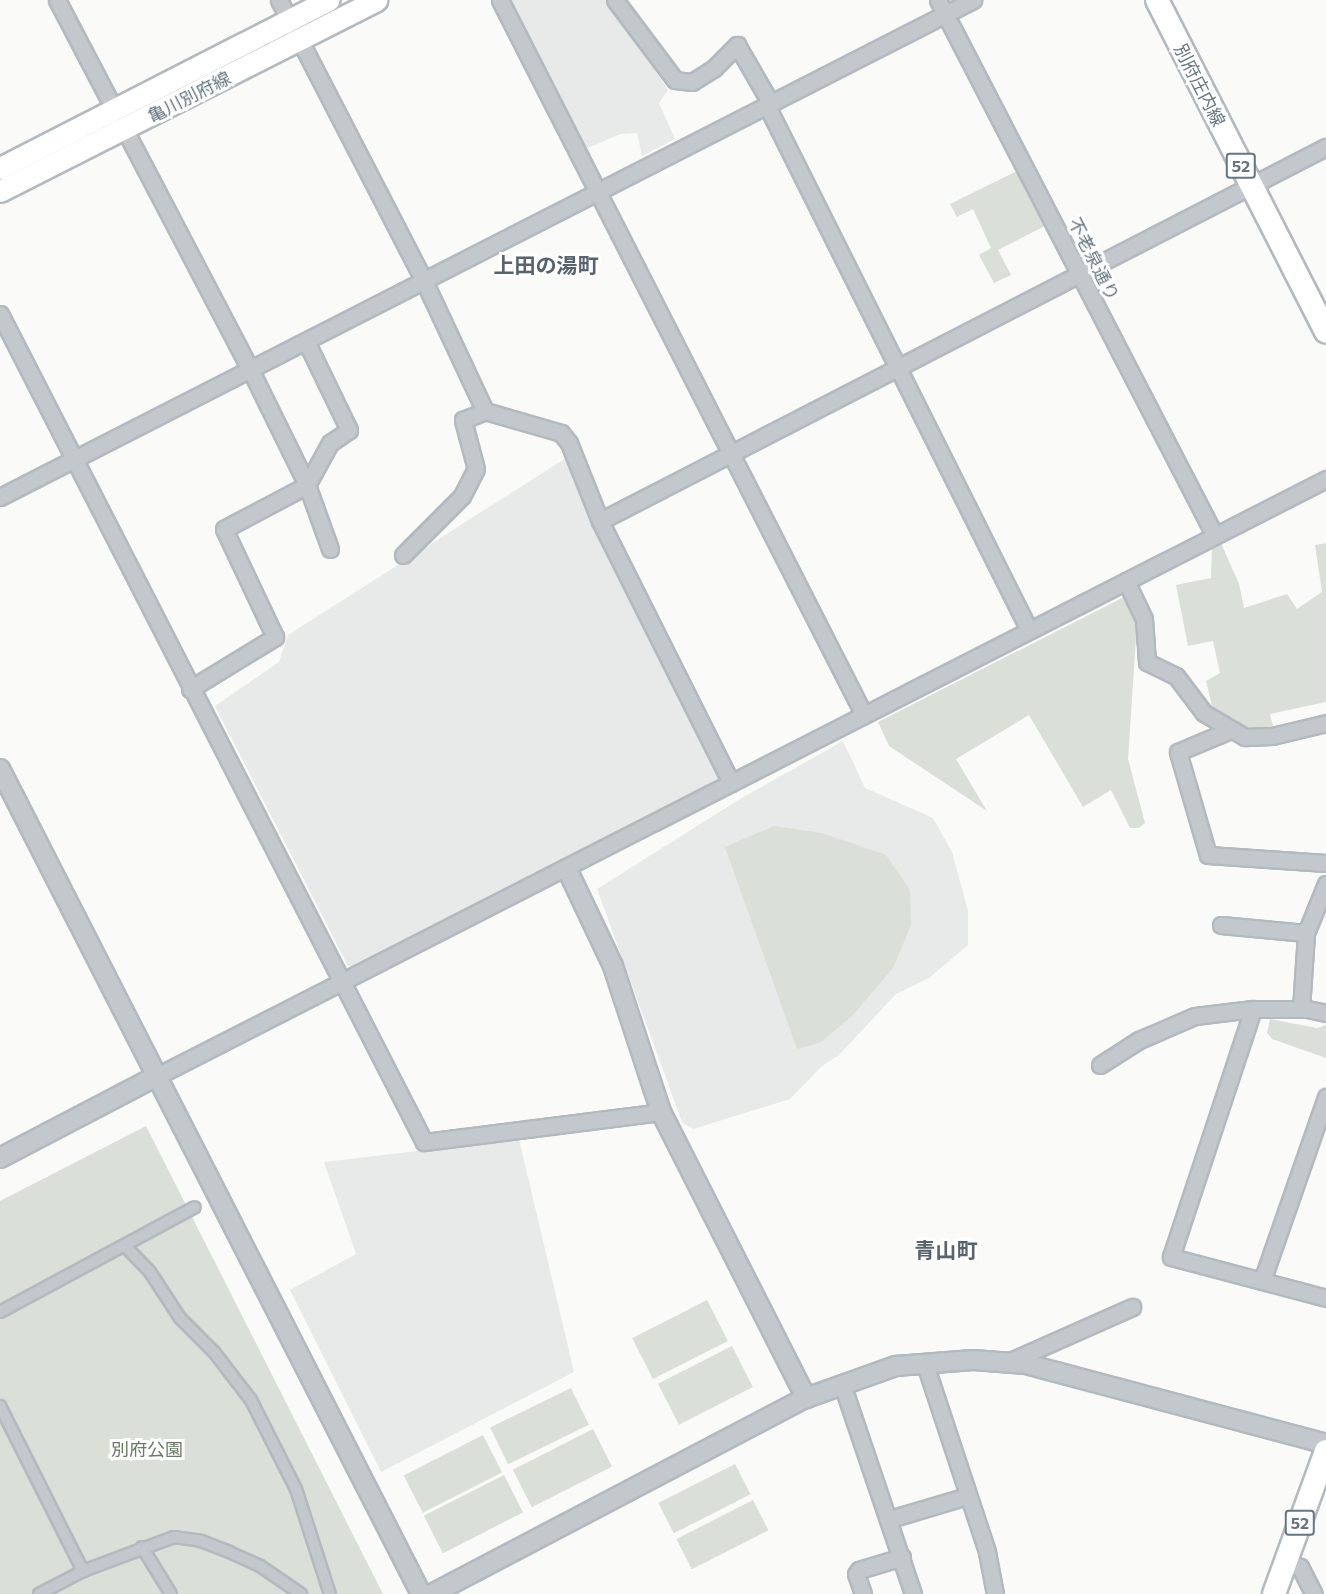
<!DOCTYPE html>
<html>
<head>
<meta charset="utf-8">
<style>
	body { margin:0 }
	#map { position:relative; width:1326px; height:1594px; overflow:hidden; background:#fafaf8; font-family:Commissioner,"Noto Sans JP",sans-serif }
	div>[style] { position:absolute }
	.built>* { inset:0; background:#e8e9e9 }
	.green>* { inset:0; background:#dadfd7; transform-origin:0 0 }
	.roads { filter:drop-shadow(2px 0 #b3babf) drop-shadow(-2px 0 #b3babf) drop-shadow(0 2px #b3babf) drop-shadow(0 -2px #b3babf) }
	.pedestrian>* { height:10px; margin:-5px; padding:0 5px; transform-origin:5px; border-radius:5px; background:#c3c8cc }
	.minor>* { height:15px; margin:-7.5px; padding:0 7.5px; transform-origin:7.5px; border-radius:7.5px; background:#c3c8cc }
	.tertiary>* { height:18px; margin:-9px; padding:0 9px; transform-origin:9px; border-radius:9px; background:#c3c8cc }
	.secondary>* { height:21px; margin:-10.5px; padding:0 10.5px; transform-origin:10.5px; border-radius:10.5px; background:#fff }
	.primary>* { height:22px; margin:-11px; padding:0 11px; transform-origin:11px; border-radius:11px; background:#fff }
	span { translate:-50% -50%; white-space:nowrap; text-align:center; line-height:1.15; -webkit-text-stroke:6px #fff; paint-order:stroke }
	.shield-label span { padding:2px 4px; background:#fff; border:2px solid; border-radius:4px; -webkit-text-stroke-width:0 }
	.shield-label { font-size:16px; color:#657683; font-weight:700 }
	.street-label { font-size:18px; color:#657683 }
	.park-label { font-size:18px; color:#687a64 }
	.quarter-label { font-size:21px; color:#57646e; font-weight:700 }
</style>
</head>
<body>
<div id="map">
	<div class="built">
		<i style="clip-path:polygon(507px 0,609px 0,668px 90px,659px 103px,675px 139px,642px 156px,637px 133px,621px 134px,583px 150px)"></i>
		<i style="clip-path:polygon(566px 458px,721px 774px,719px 782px,356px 968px,348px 966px,215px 706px,279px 662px,288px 635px)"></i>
		<i style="clip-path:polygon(843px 741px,865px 788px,933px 818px,952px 852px,968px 911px,968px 945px,929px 978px,896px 994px,839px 1055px,822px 1066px,790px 1099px,693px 1129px,682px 1122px,597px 889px,740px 799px)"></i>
		<i style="clip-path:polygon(519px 1139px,574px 1372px,381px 1472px,290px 1290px,356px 1254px,324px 1162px)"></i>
	</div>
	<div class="green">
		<i style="clip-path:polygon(1017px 171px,1045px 226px,998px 250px,1011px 275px,994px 283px,979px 255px,991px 248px,973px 209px,957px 217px,950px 204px)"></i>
		<i style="clip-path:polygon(1221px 543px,1239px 584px,1244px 608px,1287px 594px,1297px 609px,1322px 592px,1315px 545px,1326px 543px,1326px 702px,1270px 714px,1273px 726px,1237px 734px,1212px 706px,1206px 681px,1220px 673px,1213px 641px,1188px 646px,1176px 585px,1211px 578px,1212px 546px)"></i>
		<i style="clip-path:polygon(1124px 597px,1137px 623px,1128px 759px,1145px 823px,1139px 828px,1130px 828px,1111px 790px,1083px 807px,1029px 715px,956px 759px,987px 811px,889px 746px,878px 722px)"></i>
		<i style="clip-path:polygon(774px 826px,822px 833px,886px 855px,910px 890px,911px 925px,893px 968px,852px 1016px,821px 1042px,797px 1049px,725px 847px)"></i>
		<i style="clip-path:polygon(1270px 1019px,1317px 1028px,1326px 1025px,1326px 1058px,1272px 1039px,1267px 1033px)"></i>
		<i style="clip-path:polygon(146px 1126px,383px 1594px,0 1594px,0 1201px)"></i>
		<i style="left:707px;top:1300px;width:46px;height:84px;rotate:63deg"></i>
		<i style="left:732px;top:1346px;width:46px;height:83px;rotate:63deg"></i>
		<i style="left:571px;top:1388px;width:41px;height:90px;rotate:64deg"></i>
		<i style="left:593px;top:1429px;width:42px;height:90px;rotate:63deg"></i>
		<i style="left:483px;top:1435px;width:42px;height:89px;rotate:63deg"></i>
		<i style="left:735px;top:1464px;width:34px;height:86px;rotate:63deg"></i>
		<i style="left:504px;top:1475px;width:42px;height:90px;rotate:63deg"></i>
		<i style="left:753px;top:1500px;width:34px;height:86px;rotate:63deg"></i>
	</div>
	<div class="roads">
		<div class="pedestrian">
			<i style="left:125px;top:1246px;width:36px;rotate:46deg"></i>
			<i style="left:150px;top:1272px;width:55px;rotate:56.9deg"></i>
			<i style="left:180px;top:1318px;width:48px;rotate:45deg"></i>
			<i style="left:214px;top:1352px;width:61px;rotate:52.4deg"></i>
			<i style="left:251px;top:1400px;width:100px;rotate:63.2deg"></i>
			<i style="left:296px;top:1489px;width:110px;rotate:72.1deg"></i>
			<i style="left:0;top:1312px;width:221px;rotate:-28.3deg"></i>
			<i style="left:0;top:1406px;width:185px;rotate:63.3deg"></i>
			<i style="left:83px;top:1571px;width:97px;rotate:-20.5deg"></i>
			<i style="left:174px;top:1537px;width:27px;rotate:8deg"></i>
			<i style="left:201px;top:1541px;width:30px;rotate:21deg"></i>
			<i style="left:229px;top:1552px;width:34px;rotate:24deg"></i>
			<i style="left:260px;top:1566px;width:50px;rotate:34.3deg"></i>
			<i style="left:142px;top:1547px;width:55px;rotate:58.3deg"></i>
			<i style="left:39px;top:1594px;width:50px;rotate:-27.6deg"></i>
		</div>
		<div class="minor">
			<i style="left:57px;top:0;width:419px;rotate:62.4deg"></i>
			<i style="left:251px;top:371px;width:127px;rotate:63.8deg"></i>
			<i style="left:307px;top:485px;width:68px;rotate:70.2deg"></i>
			<i style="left:279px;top:0;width:316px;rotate:62.7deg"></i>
			<i style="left:424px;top:281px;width:144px;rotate:64.9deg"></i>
			<i style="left:485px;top:411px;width:79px;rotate:16.1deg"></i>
			<i style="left:561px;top:433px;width:13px;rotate:51deg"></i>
			<i style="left:569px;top:443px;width:84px;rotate:68.3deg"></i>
			<i style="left:600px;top:521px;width:293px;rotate:63.4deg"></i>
			<i style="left:500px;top:0;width:802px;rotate:63.02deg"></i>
			<i style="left:615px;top:0;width:100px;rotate:53.1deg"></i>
			<i style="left:675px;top:80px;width:17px;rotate:7deg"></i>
			<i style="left:692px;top:82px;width:26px;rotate:-32deg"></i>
			<i style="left:714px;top:68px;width:33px;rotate:-45deg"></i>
			<i style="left:737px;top:45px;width:68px;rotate:60deg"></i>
			<i style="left:938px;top:0;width:603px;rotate:62.67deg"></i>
			<i style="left:767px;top:106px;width:586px;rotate:63.43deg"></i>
			<i style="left:0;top:314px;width:930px;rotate:62.88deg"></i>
			<i style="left:424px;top:1142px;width:239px;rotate:-7.2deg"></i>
			<i style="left:0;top:497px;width:1093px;rotate:-27.06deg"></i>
			<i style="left:600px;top:521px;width:817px;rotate:-27.26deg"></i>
			<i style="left:403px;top:555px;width:83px;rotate:-45deg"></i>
			<i style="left:462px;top:496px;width:30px;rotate:-63deg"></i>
			<i style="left:476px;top:469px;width:51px;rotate:-104.9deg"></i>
			<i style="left:463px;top:420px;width:24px;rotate:-22deg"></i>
			<i style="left:1126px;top:581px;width:42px;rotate:64.7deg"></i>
			<i style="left:1144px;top:619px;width:43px;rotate:86deg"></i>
			<i style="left:1147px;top:662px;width:32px;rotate:26deg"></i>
			<i style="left:1176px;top:676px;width:46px;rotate:52.9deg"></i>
			<i style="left:1204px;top:713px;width:48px;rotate:30.3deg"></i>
			<i style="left:1245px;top:737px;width:27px;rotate:-2deg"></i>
			<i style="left:1272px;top:736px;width:56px;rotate:-13.5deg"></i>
			<i style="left:190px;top:689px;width:100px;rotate:-31.5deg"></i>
			<i style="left:275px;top:637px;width:119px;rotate:-115.3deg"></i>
			<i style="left:224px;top:529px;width:94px;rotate:-27.9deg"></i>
			<i style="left:307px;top:485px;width:48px;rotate:-61.3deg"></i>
			<i style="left:330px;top:443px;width:23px;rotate:-34deg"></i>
			<i style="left:349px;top:430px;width:97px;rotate:-115.8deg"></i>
			<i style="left:1228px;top:731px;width:54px;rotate:157.2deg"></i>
			<i style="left:1178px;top:752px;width:107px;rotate:73.8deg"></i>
			<i style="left:1208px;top:855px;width:118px;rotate:3.9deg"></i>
			<i style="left:1221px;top:925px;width:85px;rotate:5.4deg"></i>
			<i style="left:1253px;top:1009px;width:261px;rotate:108.3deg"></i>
			<i style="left:1171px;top:1257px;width:160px;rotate:14.8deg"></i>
			<i style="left:1301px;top:1009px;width:76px;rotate:-86.2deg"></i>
			<i style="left:1306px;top:933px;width:53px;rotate:-67.8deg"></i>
			<i style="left:1100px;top:1065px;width:46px;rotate:-32.7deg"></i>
			<i style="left:1139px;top:1040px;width:61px;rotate:-23.2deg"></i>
			<i style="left:1195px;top:1016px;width:58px;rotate:-6.9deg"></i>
			<i style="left:1253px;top:1009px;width:54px"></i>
			<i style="left:1307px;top:1009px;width:19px;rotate:12deg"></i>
			<i style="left:157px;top:1076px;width:1313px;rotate:-27.05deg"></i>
			<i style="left:1262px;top:1281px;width:195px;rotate:-70.8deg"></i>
			<i style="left:1008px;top:1362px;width:136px;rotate:-23.9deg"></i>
			<i style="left:925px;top:1364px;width:198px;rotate:71.7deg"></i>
			<i style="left:987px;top:1552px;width:43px;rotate:79.2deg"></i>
			<i style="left:842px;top:1384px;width:222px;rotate:71.3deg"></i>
			<i style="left:890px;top:1519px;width:80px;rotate:-16.6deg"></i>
			<i style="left:1286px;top:1562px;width:15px;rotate:20deg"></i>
			<i style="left:1300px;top:1567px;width:30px;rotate:63deg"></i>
			<i style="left:863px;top:1594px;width:21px;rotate:-109deg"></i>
			<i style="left:856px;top:1574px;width:5px;rotate:-53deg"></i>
			<i style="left:859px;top:1570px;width:45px;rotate:-16.8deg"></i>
		</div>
		<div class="tertiary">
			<i style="left:0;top:769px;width:926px;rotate:62.96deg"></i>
			<i style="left:567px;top:869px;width:107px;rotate:64.6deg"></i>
			<i style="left:613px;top:966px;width:154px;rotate:71.8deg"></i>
			<i style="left:661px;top:1112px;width:321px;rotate:63.1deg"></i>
			<i style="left:0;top:1158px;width:177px;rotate:-27.6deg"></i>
			<i style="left:432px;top:1594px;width:422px;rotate:-27.7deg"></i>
			<i style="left:806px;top:1398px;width:96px;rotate:-19.6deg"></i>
			<i style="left:896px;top:1366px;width:77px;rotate:-4.5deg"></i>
			<i style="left:973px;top:1360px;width:53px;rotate:4.3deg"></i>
			<i style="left:1026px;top:1364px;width:310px;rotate:14.9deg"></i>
		</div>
		<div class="secondary">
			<i style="left:0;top:168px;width:369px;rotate:-27.1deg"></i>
			<i style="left:0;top:191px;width:422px;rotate:-26.9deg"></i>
		</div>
		<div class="primary">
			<i style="left:1157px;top:0;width:372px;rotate:63deg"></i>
			<i style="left:1274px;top:1594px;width:152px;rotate:-70deg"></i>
		</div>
	</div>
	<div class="shield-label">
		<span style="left:1241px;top:166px">52</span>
		<span style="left:1300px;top:1523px">52</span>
	</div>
	<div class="street-label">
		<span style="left:1200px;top:85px;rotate:63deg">別府庄内線</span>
		<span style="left:189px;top:97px;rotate:-27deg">亀川別府線</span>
		<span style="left:1094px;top:259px;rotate:63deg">不老泉通り</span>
	</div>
	<div class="park-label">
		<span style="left:147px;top:1449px">別府公園</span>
	</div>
	<div class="quarter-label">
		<span style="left:546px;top:265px">上田の湯町</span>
		<span style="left:946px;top:1250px">青山町</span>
	</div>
</div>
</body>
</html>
